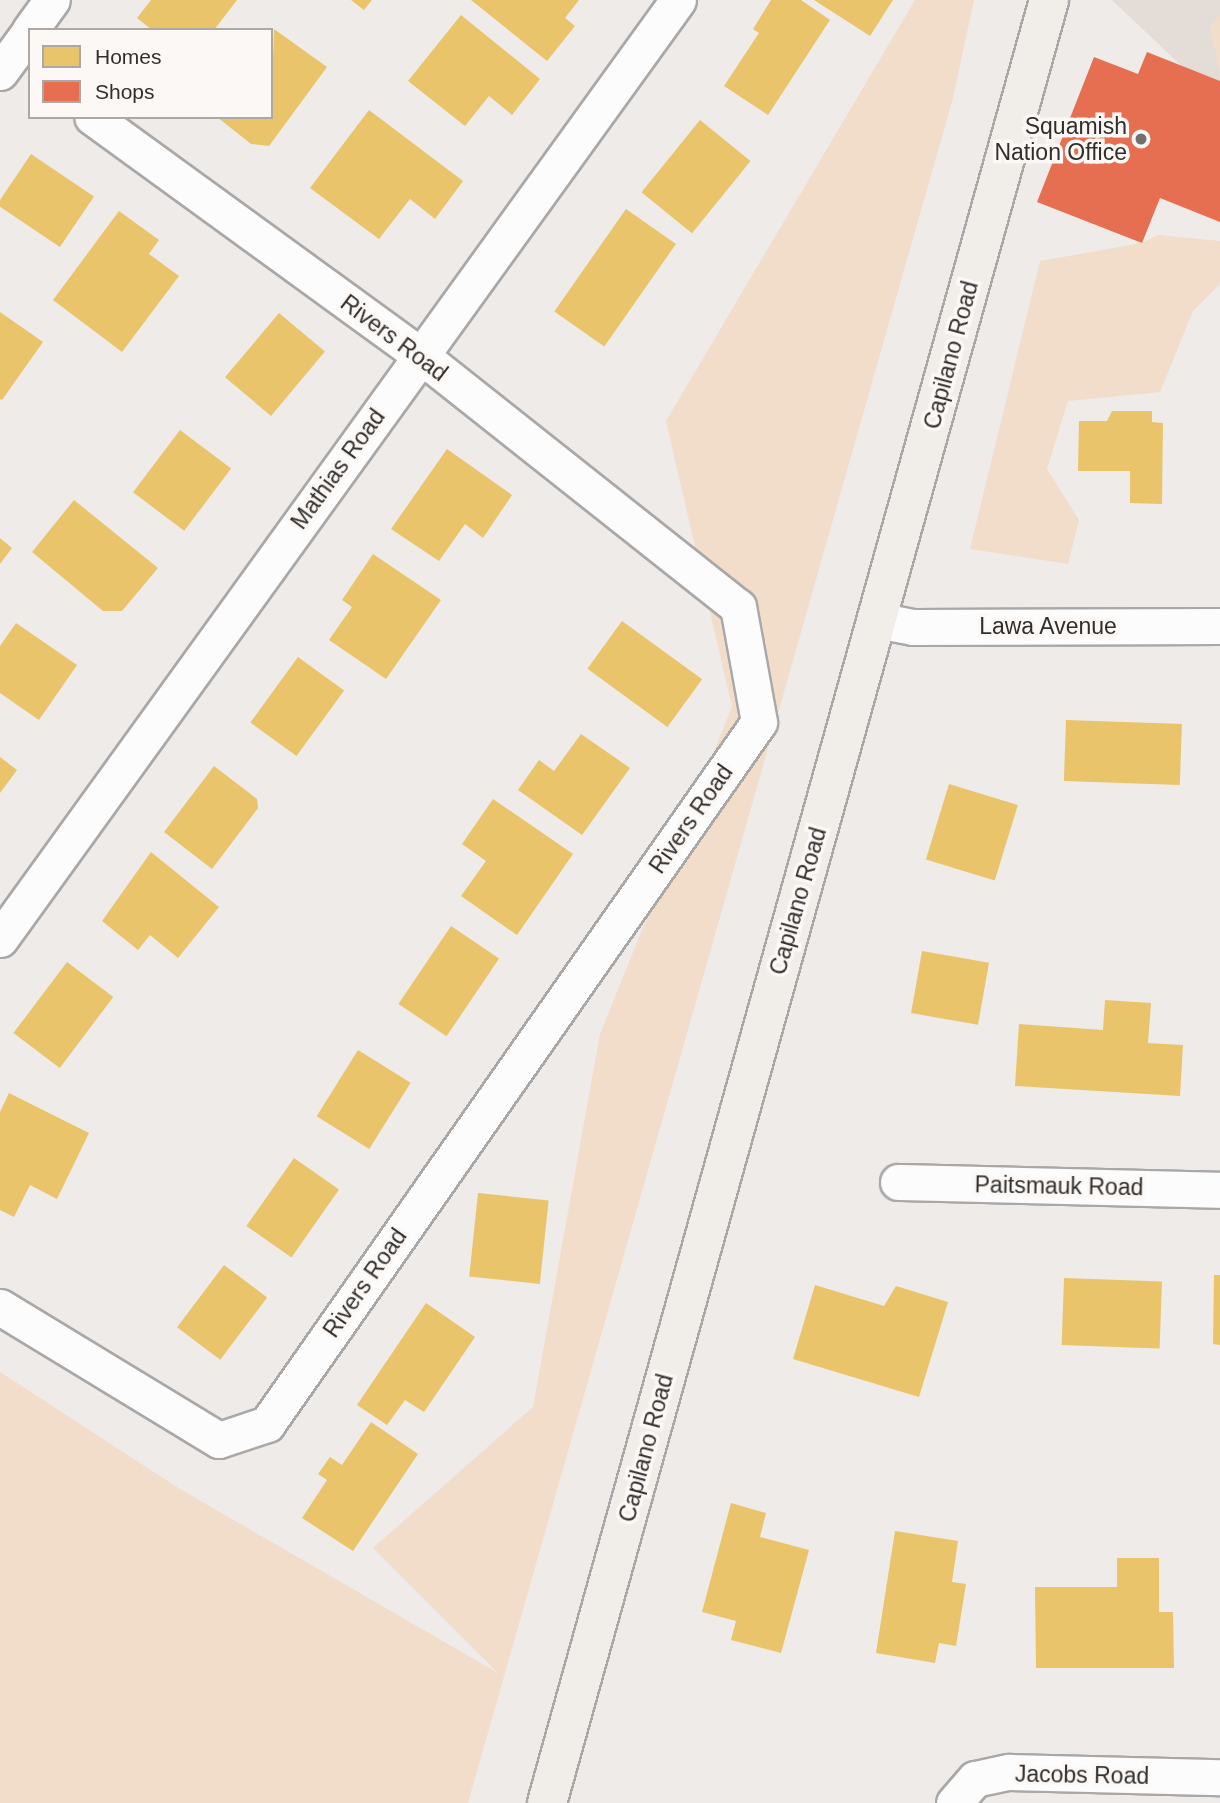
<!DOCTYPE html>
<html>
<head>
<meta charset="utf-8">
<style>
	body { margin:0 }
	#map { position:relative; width:1220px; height:1803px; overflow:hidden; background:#eeebe9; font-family:Helvetica,sans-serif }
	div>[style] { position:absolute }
	.built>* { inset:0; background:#e4ddd7 }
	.green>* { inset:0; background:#f2ddca }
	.homes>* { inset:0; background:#e9c46a; transform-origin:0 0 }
	.shops>* { inset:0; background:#e76f51 }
	.roads { filter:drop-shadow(2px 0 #aaa8a7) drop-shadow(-2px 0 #aaa8a7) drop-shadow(0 2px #aaa8a7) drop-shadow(0 -2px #aaa8a7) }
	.street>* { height:35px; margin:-17.5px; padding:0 17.5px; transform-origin:17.5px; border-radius:17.5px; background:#fcfcfc }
	.secondary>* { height:38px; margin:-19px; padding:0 19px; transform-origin:19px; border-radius:19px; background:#f1eeea }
	.dots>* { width:19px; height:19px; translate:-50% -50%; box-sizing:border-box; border:4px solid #fcf8f5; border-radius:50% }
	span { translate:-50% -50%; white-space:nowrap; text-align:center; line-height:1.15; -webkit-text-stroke:7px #fcf8f5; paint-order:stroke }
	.poi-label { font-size:23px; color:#312f2e }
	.right { translate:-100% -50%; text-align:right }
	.street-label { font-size:23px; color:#312f2e }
	.legend { position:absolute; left:28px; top:28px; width:245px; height:91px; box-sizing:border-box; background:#fcf8f5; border:2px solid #aba8a5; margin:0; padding:9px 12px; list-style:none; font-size:21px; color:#312f2e }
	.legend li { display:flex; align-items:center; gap:14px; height:35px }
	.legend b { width:35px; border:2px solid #aba8a5 }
</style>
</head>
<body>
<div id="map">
	<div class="built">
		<i style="clip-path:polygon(1112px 0,1220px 0,1220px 96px,1210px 93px)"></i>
	</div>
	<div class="green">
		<i style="clip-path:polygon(915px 0,974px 0,953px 98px,468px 1803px,0 1803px,0 1372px,180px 1489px,498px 1673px,373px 1548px,533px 1407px,600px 1034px,732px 707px,666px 421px)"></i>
		<i style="clip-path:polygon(1220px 15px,1220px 72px,1210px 27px)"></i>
		<i style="clip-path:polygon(1158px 235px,1220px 241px,1220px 284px,1193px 311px,1160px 392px,1068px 401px,1047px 469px,1079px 520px,1068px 564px,970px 549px,1040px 261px,1142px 243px)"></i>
	</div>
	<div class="homes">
		<i style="clip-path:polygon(151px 0,237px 0,214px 30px,152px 30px,137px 18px)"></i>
		<i style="clip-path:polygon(351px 0,372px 0,364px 10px)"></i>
		<i style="clip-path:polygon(471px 0,579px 0,565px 18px,575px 26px,547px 61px)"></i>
		<i style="clip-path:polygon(771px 0,801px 0,830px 20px,768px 115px,724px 86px,759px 33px,753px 29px)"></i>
		<i style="clip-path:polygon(814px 0,893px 0,870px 36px)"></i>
		<i style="clip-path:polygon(461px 15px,540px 79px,512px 115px,489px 96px,465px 126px,408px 81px)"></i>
		<i style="clip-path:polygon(274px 29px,327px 67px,269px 146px,251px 144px,217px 117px,271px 117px)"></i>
		<i style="clip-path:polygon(369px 110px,463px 181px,435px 219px,410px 199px,379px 239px,310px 188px)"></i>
		<i style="left:700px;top:120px;width:65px;height:93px;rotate:39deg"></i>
		<i style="left:31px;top:154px;width:76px;height:61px;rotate:34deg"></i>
		<i style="left:626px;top:209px;width:61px;height:125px;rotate:35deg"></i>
		<i style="clip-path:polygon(119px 211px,159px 240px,149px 254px,179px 276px,122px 352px,53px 300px)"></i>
		<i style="clip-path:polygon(0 312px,43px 342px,2px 400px,0 399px)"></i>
		<i style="left:279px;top:313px;width:60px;height:84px;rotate:40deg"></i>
		<i style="clip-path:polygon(1112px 411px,1152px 411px,1152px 422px,1163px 423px,1162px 504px,1130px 503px,1130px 471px,1078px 471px,1079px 421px,1107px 421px)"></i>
		<i style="left:180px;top:430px;width:64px;height:78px;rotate:37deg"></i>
		<i style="clip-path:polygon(447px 449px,512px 495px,483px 538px,465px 524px,439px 561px,391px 529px)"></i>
		<i style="clip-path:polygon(74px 500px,158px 568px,122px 611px,103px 611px,32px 552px)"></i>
		<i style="clip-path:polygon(0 538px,12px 548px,0 564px)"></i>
		<i style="clip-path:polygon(373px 554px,441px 600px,386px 679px,329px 640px,352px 607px,342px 600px)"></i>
		<i style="left:622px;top:621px;width:99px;height:59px;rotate:36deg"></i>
		<i style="clip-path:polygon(16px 623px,77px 665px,39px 720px,0 693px,0 646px)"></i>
		<i style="left:298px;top:657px;width:57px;height:81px;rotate:36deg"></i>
		<i style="left:1066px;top:720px;width:116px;height:61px;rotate:2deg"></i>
		<i style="clip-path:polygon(581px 734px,630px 768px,582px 835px,518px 790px,539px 760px,554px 771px)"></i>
		<i style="clip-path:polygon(0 757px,17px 770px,0 793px)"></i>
		<i style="clip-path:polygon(214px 766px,257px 799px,258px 808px,212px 869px,164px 832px)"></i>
		<i style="left:949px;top:784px;width:72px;height:79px;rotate:17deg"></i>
		<i style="clip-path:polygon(493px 799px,573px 854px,517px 935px,461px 896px,486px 861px,462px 844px)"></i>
		<i style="clip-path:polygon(151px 852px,219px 907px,178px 958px,150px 935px,138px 950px,102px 921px)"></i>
		<i style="left:451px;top:926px;width:58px;height:94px;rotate:34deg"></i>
		<i style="left:922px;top:951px;width:68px;height:63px;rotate:10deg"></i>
		<i style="left:67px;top:962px;width:58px;height:89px;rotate:37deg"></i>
		<i style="clip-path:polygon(1105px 1000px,1151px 1003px,1148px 1043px,1183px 1045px,1180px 1096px,1015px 1086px,1019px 1024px,1103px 1030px)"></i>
		<i style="left:358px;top:1050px;width:62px;height:78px;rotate:32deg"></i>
		<i style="clip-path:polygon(9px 1093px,89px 1133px,57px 1199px,30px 1185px,14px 1217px,0 1210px,0 1112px)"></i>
		<i style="left:294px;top:1158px;width:55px;height:83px;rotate:35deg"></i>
		<i style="left:478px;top:1193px;width:71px;height:84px;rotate:6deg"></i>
		<i style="left:224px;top:1265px;width:54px;height:78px;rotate:37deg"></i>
		<i style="clip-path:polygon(1214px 1275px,1220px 1275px,1220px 1345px,1213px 1344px)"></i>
		<i style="left:1064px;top:1278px;width:98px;height:67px;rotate:2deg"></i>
		<i style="clip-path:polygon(815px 1285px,884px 1306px,896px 1286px,948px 1302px,919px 1397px,793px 1359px)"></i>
		<i style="clip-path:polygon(426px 1303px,475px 1337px,424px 1412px,405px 1400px,387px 1425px,357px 1405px)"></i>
		<i style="clip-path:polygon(371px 1422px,418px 1454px,353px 1551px,302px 1518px,327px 1480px,318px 1474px,330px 1457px,342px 1465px)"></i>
		<i style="clip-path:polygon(731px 1503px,766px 1513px,760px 1537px,809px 1550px,781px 1653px,731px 1640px,736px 1621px,702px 1612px)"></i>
		<i style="clip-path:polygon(895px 1531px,958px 1541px,952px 1582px,966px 1584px,956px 1646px,939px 1643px,935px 1663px,876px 1653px)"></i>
		<i style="clip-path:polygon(1117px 1558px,1159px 1558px,1159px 1612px,1173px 1612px,1174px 1668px,1036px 1668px,1035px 1587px,1117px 1587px)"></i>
	</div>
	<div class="shops">
		<i style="clip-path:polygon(1147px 52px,1220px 81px,1220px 222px,1160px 198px,1142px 243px,1037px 202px,1094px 57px,1138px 74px)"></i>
	</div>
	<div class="roads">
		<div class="street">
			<i style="left:30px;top:30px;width:37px;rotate:-54deg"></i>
			<i style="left:0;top:72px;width:51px;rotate:-53.8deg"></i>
			<i style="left:877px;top:620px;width:37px;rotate:11deg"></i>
			<i style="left:913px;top:627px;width:307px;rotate:-0.2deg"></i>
			<i style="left:0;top:939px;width:1158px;rotate:-54.17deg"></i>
			<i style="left:898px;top:1182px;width:322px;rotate:1.4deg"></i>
			<i style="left:0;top:1307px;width:256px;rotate:31.3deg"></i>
			<i style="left:219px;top:1440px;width:51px;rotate:-18.4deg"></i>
			<i style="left:267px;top:1424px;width:857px;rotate:-54.98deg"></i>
			<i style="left:759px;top:722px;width:117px;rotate:-100.3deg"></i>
			<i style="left:738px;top:607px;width:406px;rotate:-141.6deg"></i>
			<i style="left:420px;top:355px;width:405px;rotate:-144deg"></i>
			<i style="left:954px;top:1803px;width:32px;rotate:-49deg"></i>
			<i style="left:975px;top:1779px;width:35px;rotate:-12deg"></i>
			<i style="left:1009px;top:1772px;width:211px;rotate:1.4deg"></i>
		</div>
		<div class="secondary">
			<i style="left:547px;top:1803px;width:1872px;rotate:-74.44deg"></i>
		</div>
	</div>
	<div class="dots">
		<i style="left:1141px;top:139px;background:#73716f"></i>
	</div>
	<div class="poi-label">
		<span class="right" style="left:1127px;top:139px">Squamish<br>Nation Office</span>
	</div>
	<div class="street-label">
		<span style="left:394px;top:338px;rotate:37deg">Rivers Road</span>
		<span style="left:951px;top:355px;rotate:-75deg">Capilano Road</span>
		<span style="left:338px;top:469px;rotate:-54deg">Mathias Road</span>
		<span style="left:1048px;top:626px">Lawa Avenue</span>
		<span style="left:691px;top:819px;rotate:-55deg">Rivers Road</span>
		<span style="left:798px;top:901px;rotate:-74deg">Capilano Road</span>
		<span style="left:1059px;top:1186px;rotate:1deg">Paitsmauk Road</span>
		<span style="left:365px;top:1283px;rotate:-55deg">Rivers Road</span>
		<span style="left:646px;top:1448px;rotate:-75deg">Capilano Road</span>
		<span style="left:1082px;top:1775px;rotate:1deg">Jacobs Road</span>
	</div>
	<ul class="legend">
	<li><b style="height:19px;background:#e9c46a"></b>Homes</li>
	<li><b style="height:19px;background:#e76f51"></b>Shops</li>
	</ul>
</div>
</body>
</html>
